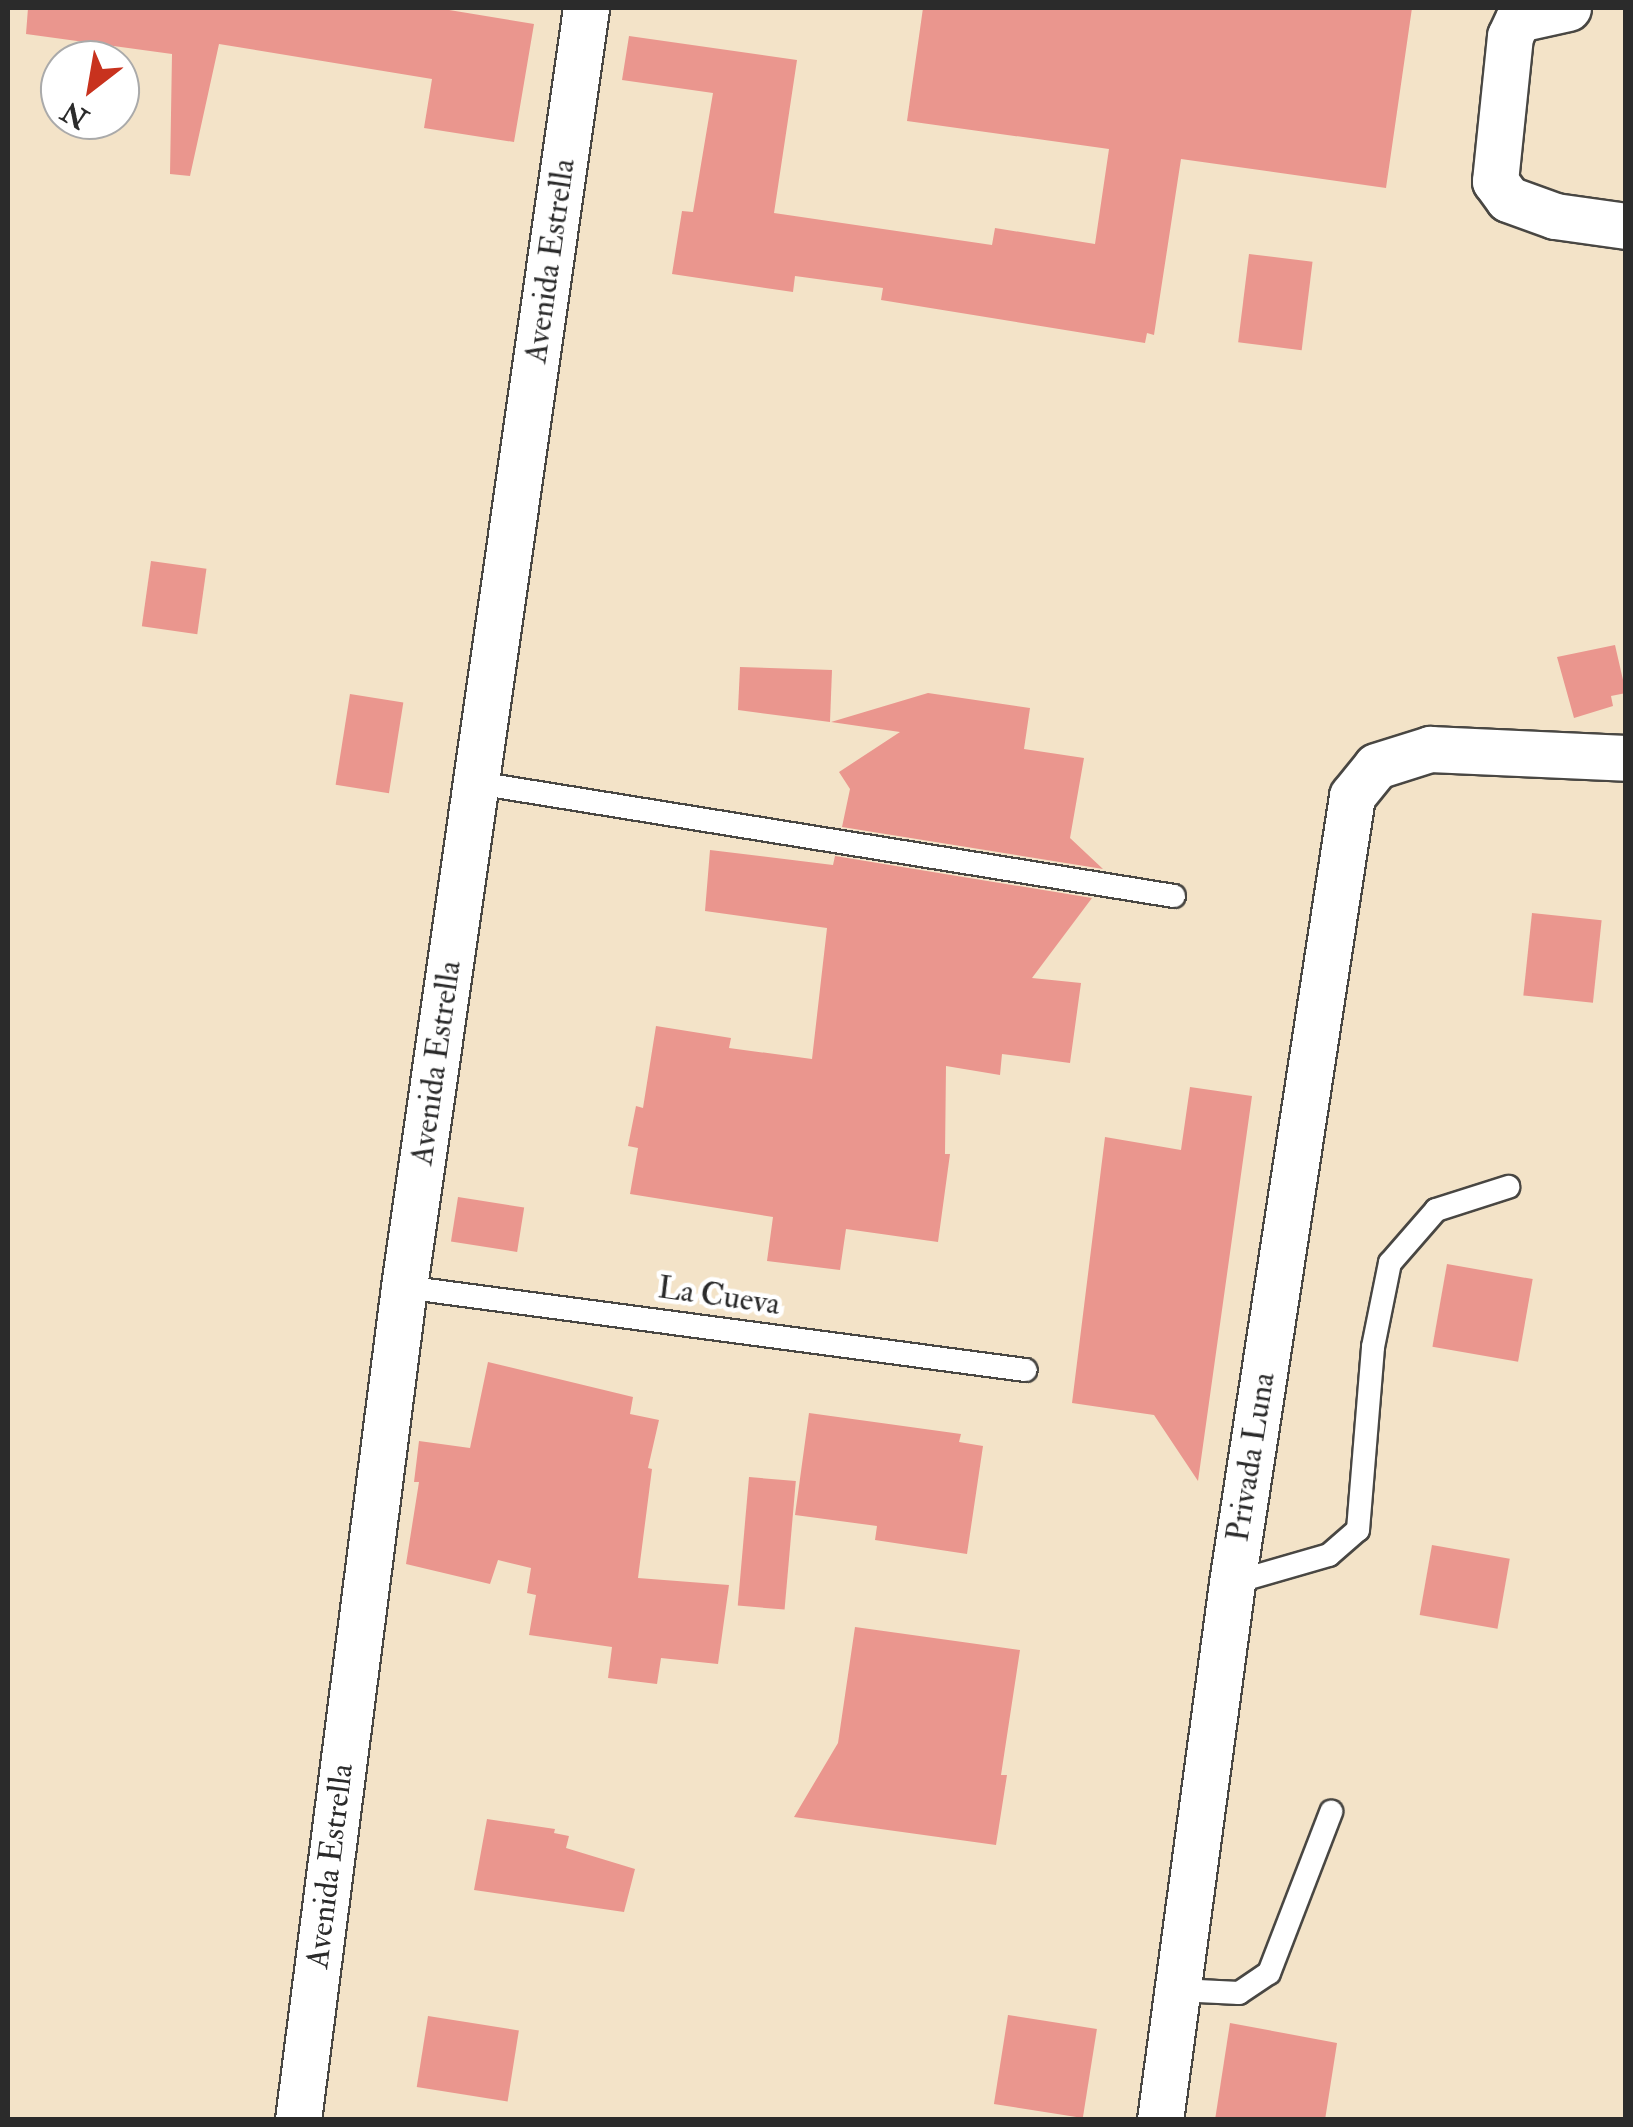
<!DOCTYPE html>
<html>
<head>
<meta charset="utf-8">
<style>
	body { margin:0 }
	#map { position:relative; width:1633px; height:2127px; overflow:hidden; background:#f3e3c8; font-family:"IM FELL Double Pica",serif }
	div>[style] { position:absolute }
	.building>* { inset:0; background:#ea968e; transform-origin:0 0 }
	.roads { filter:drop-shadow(2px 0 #494743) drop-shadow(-2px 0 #494743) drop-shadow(0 2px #494743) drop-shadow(0 -2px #494743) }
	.service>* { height:22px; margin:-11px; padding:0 11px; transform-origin:11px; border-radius:11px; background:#fff }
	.minor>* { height:45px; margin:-22.5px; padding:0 22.5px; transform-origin:22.5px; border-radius:22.5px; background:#fff }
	span { translate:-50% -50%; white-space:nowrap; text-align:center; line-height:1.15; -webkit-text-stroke:9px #fff; paint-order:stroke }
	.street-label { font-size:32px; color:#2b2b2b }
	.frame { position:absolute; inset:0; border:10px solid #2b2b2b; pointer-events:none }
	.north { position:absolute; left:40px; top:40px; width:100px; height:100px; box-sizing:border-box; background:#fff; border:2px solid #aaa; border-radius:50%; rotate:211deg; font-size:28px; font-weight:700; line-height:40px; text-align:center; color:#2b2b2b }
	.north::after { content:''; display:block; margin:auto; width:35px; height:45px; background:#c8321e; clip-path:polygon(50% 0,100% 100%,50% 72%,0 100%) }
</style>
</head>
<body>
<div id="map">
	<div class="building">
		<i style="clip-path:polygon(28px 8px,437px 8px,534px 24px,514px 142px,424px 128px,432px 79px,219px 44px,190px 176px,170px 174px,172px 54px,26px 34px)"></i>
		<i style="clip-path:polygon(923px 8px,1412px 8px,1386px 188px,1181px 159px,1154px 335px,1147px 333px,1145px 343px,881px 300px,883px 288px,795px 276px,793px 292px,672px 274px,682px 211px,693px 212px,713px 93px,622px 80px,629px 36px,797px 60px,774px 213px,992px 245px,995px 228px,1095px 244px,1109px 149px,907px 121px)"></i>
		<i style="left:1249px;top:254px;width:64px;height:89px;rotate:7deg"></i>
		<i style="left:151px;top:561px;width:56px;height:66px;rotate:8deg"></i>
		<i style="clip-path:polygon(1615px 645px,1626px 693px,1611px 696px,1613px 706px,1574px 718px,1557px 657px)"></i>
		<i style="clip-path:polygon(740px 667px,832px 670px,830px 722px,738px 710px)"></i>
		<i style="clip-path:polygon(928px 693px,1030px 708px,1024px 749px,1084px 758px,1070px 838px,1103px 869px,842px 827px,850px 789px,839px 772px,900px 732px,831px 722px)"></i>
		<i style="left:350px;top:694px;width:54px;height:92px;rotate:9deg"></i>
		<i style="clip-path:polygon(710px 850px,833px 865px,835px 856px,1092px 898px,1032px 978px,1081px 983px,1070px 1063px,1002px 1054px,1000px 1075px,946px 1066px,945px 1154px,950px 1154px,938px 1242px,846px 1229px,840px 1270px,767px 1261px,773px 1217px,630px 1194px,638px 1148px,628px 1146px,636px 1106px,643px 1108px,656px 1026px,731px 1038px,729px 1048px,812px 1059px,827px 928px,705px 911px)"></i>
		<i style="left:1532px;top:913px;width:70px;height:83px;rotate:6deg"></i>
		<i style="clip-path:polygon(1190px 1087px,1252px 1096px,1198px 1481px,1154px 1415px,1072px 1403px,1105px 1137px,1181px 1150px)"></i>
		<i style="left:458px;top:1197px;width:67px;height:45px;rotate:9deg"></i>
		<i style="left:1447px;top:1264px;width:87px;height:84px;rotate:10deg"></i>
		<i style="clip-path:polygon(488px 1362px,633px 1397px,630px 1414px,659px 1420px,648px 1468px,652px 1469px,638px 1578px,729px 1585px,718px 1664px,661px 1658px,657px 1684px,608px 1678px,612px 1647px,529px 1635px,536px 1595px,527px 1593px,531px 1568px,498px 1560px,490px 1584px,406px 1564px,419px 1482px,414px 1482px,419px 1441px,470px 1448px)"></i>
		<i style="clip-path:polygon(809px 1413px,961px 1434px,959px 1442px,983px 1446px,967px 1554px,875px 1540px,877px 1526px,795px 1515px)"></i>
		<i style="left:749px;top:1477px;width:47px;height:129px;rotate:5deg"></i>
		<i style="left:1432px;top:1545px;width:79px;height:71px;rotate:10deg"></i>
		<i style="clip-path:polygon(855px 1627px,1020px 1650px,1001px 1775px,1007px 1775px,996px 1845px,794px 1817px,838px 1743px)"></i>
		<i style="clip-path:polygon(487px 1819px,555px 1829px,554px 1833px,569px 1836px,566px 1848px,635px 1869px,624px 1912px,474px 1890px)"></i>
		<i style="left:1008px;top:2015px;width:90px;height:90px;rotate:9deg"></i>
		<i style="left:428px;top:2016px;width:92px;height:72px;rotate:9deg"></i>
		<i style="clip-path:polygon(1230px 2023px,1337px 2043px,1325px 2120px,1215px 2120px)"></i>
	</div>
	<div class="roads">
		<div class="service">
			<i style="left:477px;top:783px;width:706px;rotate:9.21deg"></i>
			<i style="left:404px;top:1287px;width:627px;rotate:7.61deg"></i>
			<i style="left:1232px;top:1583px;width:101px;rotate:-16.1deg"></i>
			<i style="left:1329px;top:1555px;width:38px;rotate:-41deg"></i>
			<i style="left:1358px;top:1530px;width:184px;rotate:-85.3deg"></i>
			<i style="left:1373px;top:1347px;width:86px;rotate:-78.6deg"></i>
			<i style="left:1390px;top:1263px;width:70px;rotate:-49deg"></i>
			<i style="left:1436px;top:1210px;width:76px;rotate:-17.7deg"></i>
			<i style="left:1178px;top:1990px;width:61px;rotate:2.8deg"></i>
			<i style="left:1239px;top:1993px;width:36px;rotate:-34deg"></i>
			<i style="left:1269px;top:1973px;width:173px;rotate:-68.9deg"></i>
		</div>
		<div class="minor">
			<i style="left:1568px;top:8px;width:51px;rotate:167.6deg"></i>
			<i style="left:1518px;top:19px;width:19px;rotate:115deg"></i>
			<i style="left:1510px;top:36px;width:146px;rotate:95.9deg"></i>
			<i style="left:1495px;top:181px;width:22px;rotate:54deg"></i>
			<i style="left:1508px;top:199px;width:50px;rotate:19.9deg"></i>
			<i style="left:1555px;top:216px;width:72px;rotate:8deg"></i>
			<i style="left:298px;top:2120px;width:840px;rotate:-82.75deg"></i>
			<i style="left:404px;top:1287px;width:1292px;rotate:-81.9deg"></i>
			<i style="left:1160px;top:2120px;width:542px;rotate:-82.36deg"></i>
			<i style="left:1232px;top:1583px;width:796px;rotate:-81.33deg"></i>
			<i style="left:1352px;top:796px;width:38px;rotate:-51deg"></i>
			<i style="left:1376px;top:766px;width:57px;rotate:-17.5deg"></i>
			<i style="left:1430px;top:749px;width:196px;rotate:2.6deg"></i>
		</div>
	</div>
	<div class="street-label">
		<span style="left:550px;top:261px;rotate:-82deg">Avenida Estrella</span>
		<span style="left:436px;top:1063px;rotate:-82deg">Avenida Estrella</span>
		<span style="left:719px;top:1296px;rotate:8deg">La Cueva</span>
		<span style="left:1251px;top:1457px;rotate:-81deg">Privada Luna</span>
		<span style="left:330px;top:1866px;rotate:-83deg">Avenida Estrella</span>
	</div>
	<div class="frame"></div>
	<div class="north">N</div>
</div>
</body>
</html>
